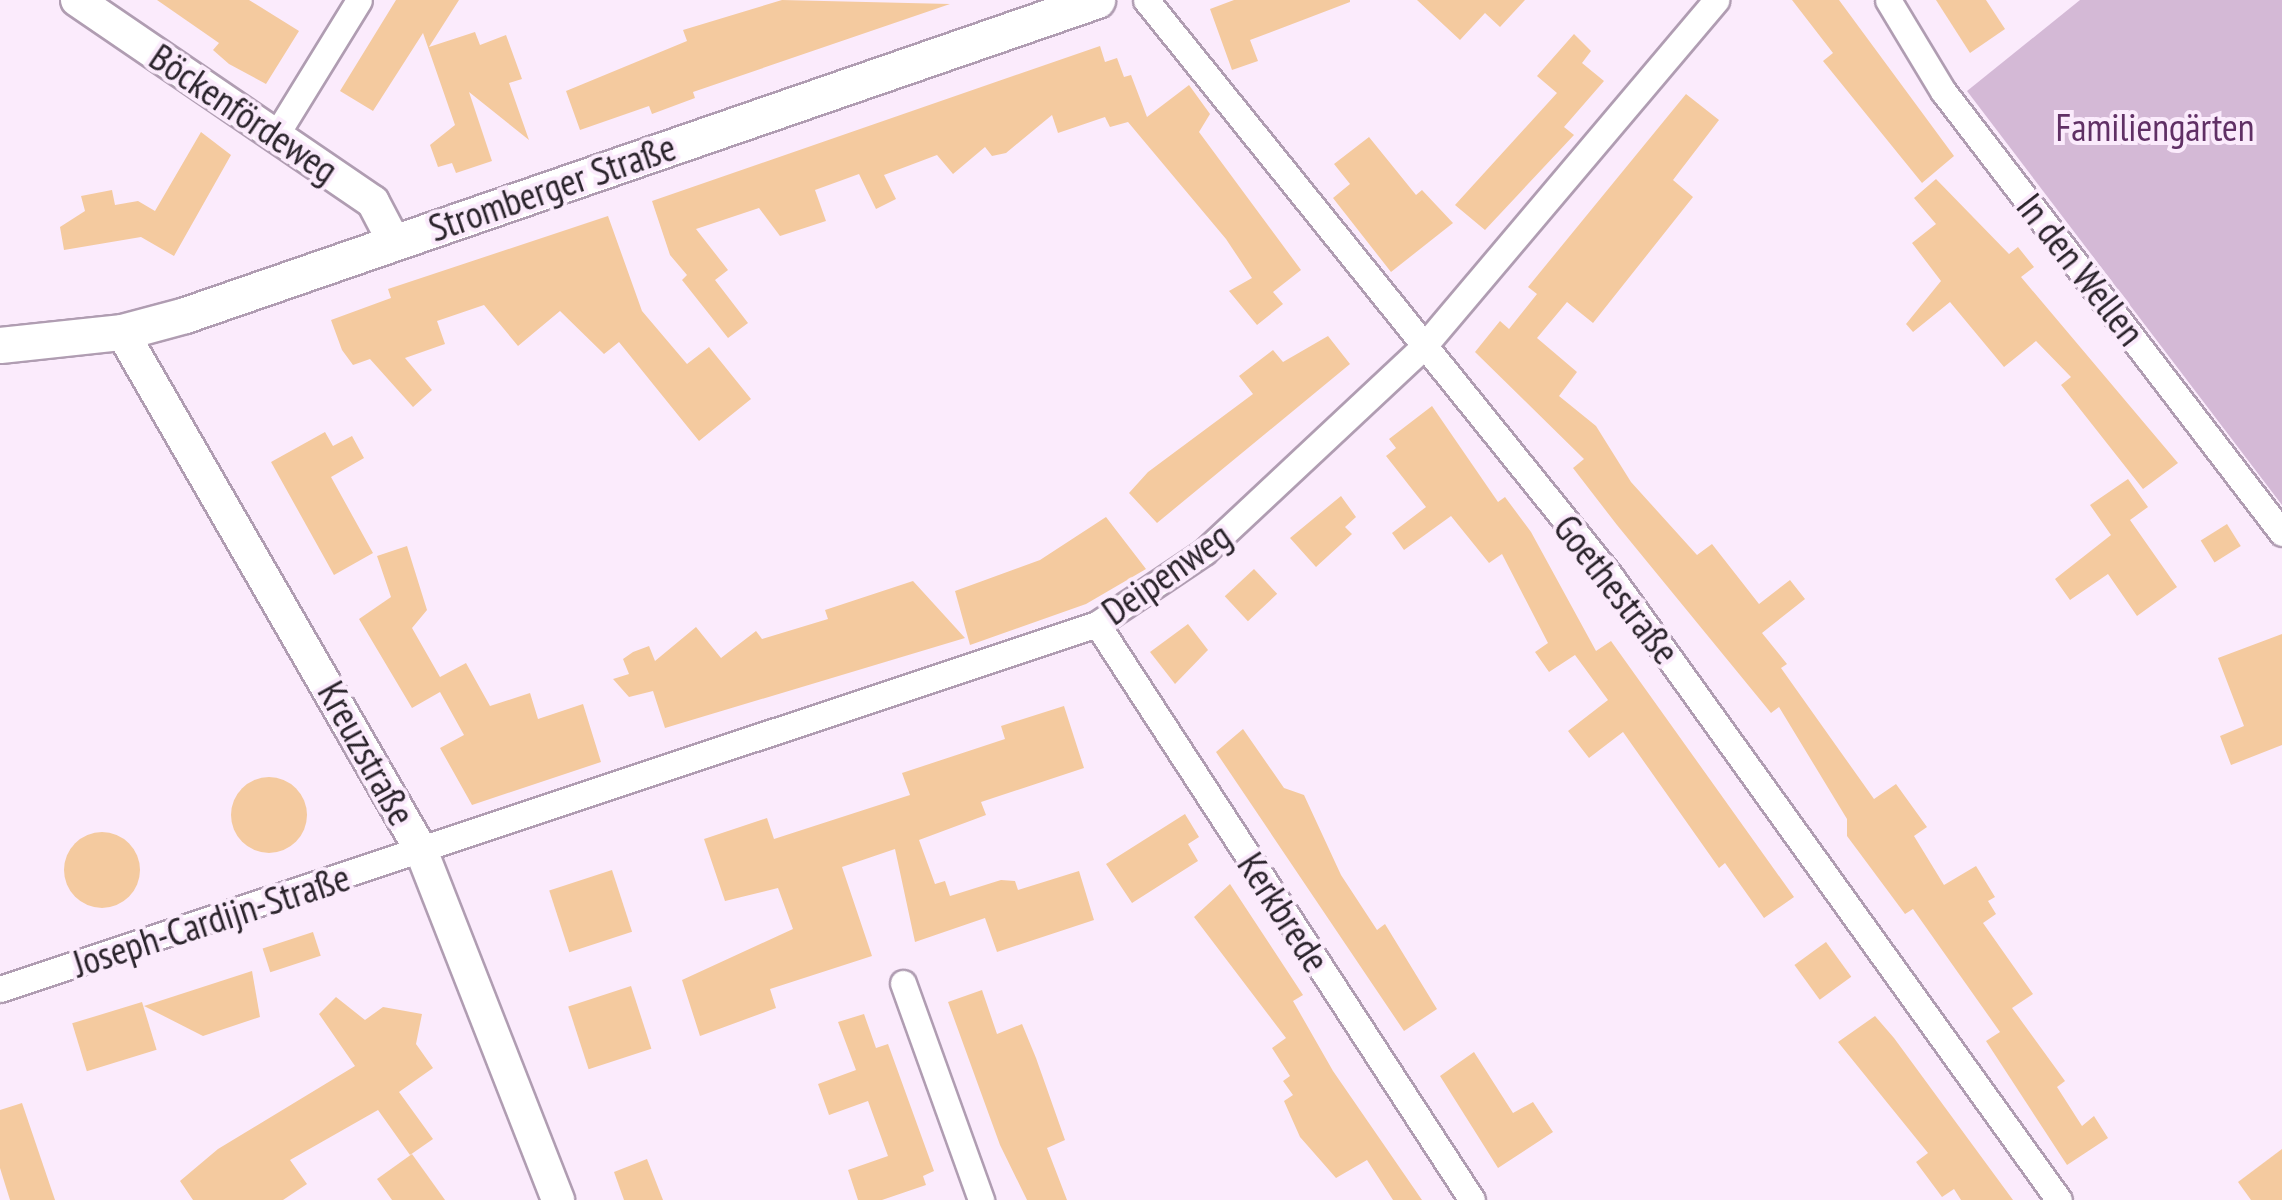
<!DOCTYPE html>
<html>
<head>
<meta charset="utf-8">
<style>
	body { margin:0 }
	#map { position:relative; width:2282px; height:1200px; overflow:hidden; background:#fbebfc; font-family:"PT Sans Narrow",sans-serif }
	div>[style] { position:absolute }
	.green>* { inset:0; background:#d4b9d6 }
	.building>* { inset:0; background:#f4ca9f; transform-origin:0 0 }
	.round { border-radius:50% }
	.roads { filter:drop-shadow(2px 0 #b09db2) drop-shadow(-2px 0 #b09db2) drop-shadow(0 2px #b09db2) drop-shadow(0 -2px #b09db2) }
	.minor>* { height:25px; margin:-12.5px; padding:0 12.5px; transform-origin:12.5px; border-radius:12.5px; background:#fff }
	.tertiary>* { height:32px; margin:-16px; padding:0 16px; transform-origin:16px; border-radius:16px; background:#fff }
	.secondary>* { height:35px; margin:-17.5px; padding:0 17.5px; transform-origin:17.5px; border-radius:17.5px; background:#fff }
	span { translate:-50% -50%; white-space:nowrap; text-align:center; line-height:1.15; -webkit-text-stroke:8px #fbebfc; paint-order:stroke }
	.street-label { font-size:38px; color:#2a232b }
	.park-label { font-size:38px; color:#603065 }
</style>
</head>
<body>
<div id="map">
	<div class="green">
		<i style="clip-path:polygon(2080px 0,2282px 0,2282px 505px,1967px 91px)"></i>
	</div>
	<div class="building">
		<i style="clip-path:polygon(157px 0,249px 0,299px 31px,266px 84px,229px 64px,213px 50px,219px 43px)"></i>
		<i style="clip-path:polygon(396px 0,459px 0,429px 47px,475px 32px,480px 45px,506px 35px,522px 79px,509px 83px,529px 140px,469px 92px,492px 161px,456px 173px,452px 163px,438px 167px,430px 145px,455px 125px,423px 33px,373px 111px,340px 91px)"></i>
		<i style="clip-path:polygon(782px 0,950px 4px,693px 92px,695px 98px,652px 114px,649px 106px,580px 130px,566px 91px,687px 41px,683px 30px)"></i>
		<i style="clip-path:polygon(1234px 0,1350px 0,1350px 2px,1250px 40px,1258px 61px,1232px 70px,1210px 9px)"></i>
		<i style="clip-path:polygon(1417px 0,1525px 0,1500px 27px,1485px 13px,1460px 40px)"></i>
		<i style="clip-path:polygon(1792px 0,1839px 0,1954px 156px,1922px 183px,1823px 61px,1833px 53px)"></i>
		<i style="clip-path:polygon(1936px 0,1986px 0,2005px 29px,1970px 53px)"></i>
		<i style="clip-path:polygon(1574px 34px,1591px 51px,1582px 63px,1604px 81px,1564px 127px,1574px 135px,1485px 230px,1455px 205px,1557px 93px,1537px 76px)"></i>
		<i style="clip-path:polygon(1100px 46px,1105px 62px,1117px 58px,1124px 77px,1131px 75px,1147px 117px,1189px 85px,1210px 114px,1199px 132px,1301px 270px,1273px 292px,1283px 304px,1257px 325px,1229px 291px,1252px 278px,1226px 239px,1128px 122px,1110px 127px,1105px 117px,1058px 133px,1052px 115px,1006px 153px,992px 156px,985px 147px,953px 174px,937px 155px,884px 175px,896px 199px,876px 209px,859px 174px,815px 190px,826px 221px,780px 236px,759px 208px,696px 229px,728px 270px,715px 280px,748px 323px,728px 338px,682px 280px,687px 275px,670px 255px,652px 201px)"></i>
		<i style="clip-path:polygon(1686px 94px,1719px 120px,1673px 180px,1693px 197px,1593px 323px,1567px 302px,1537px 338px,1577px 372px,1559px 396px,1596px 426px,1631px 482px,1697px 555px,1712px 544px,1759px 604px,1790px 580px,1805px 599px,1762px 633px,1787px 664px,1781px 668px,1874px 799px,1896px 784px,1927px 827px,1914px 836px,1944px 885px,1976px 866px,1995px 897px,1988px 901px,1996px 914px,1983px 923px,2033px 994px,2012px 1008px,2065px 1081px,2057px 1087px,2082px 1126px,2094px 1116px,2108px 1138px,2067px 1165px,1986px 1041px,2000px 1032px,1913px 909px,1905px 914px,1847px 836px,1847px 819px,1779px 707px,1771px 713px,1617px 525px,1573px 468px,1584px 459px,1475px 352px,1500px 321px,1509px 329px,1537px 294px,1528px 287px)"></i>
		<i style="clip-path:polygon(201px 132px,231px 155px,174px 256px,141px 237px,64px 250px,60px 227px,85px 211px,81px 196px,112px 190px,115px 205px,138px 201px,155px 211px)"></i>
		<i style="clip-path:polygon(1369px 137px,1416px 195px,1422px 190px,1453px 223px,1391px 272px,1333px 198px,1350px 184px,1334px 164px)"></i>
		<i style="clip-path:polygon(1936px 179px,2009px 254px,2018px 247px,2034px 267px,2021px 277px,2178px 463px,2143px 489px,2061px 385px,2071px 377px,2036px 341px,2004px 367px,1950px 302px,1913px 332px,1906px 324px,1941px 281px,1912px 243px,1936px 224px,1914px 198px)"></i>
		<i style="clip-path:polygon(608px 216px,642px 311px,687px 364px,709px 347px,751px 399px,699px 441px,619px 342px,604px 354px,560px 311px,518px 346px,484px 305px,437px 321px,445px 344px,405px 358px,432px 390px,413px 407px,370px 359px,353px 365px,342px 350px,331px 320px,391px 298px,388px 289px)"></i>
		<i style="clip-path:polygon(1328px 336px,1350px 364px,1157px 523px,1129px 493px,1148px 472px,1253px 394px,1239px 376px,1273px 350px,1283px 362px)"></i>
		<i style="clip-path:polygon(1432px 406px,1498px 502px,1505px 497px,1531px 532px,1596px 651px,1611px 641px,1794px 897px,1764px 918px,1725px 863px,1719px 868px,1623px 732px,1589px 758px,1568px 731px,1608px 700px,1575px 655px,1549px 672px,1535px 652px,1548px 643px,1502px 554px,1489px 563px,1451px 516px,1404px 550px,1392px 533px,1426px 507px,1386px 456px,1396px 448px,1389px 439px)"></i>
		<i style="clip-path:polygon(325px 432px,333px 446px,352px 436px,364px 458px,331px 477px,373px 553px,334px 575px,271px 462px)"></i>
		<i style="clip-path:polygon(2128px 479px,2148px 507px,2130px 520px,2177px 587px,2137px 616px,2108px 574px,2070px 600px,2055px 579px,2111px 535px,2090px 505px)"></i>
		<i style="clip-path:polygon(1341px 496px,1356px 517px,1345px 527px,1352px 534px,1316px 567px,1290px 538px)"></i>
		<i style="clip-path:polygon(1106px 517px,1146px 569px,1086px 604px,970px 645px,955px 591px,1040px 560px)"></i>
		<i style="left:2227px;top:524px;width:26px;height:31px;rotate:58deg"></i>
		<i style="clip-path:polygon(407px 546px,427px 610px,412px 628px,440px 677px,466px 663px,490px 706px,530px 693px,538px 719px,583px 704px,601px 762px,472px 805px,440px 748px,464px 735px,440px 692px,412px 708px,359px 619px,391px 597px,377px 556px)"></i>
		<i style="left:1254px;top:569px;width:34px;height:40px;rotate:47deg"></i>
		<i style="clip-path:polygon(913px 581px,965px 638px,665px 728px,653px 691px,629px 697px,613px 679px,629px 674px,623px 659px,633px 652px,649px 646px,655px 661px,696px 627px,721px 658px,756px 631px,762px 639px,828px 619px,825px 610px)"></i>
		<i style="clip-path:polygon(1188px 624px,1208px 650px,1175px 684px,1150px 652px)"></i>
		<i style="clip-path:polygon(2282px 634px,2282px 745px,2231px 765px,2220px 736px,2244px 726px,2218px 658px)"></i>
		<i style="clip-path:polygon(1064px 706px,1084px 768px,981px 802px,986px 815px,919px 840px,935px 884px,945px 881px,950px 896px,1001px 880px,1015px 881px,1018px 890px,1079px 871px,1094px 920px,997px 952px,985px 918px,915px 942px,895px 849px,842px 867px,872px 956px,770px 989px,776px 1008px,700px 1036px,682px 980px,793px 929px,778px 888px,725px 901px,704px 839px,767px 818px,774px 839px,910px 795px,902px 773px,1005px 739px,1001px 726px)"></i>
		<i style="clip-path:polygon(1243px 729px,1284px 788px,1304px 795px,1341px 875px,1377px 930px,1385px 924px,1437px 1009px,1404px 1031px,1216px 752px)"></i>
		<i class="round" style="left:231px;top:777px;width:76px;height:76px"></i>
		<i style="clip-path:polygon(1185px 814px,1199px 837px,1188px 844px,1198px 861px,1132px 903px,1106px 864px)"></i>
		<i class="round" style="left:64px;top:832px;width:76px;height:76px"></i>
		<i style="left:612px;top:870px;width:65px;height:66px;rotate:72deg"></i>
		<i style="clip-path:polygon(1230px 884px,1303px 995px,1293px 1001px,1333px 1071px,1422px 1200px,1393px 1200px,1367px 1160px,1336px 1178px,1300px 1137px,1284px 1101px,1293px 1095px,1283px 1081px,1290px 1076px,1272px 1048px,1286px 1038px,1194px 917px)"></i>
		<i style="left:313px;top:932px;width:25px;height:53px;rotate:72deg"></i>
		<i style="left:1826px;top:942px;width:43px;height:39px;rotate:54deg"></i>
		<i style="clip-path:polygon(252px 971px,260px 1017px,203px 1036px,144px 1006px)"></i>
		<i style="left:631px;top:986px;width:66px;height:66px;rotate:72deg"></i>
		<i style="clip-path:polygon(982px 990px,997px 1034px,1022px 1024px,1036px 1058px,1065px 1140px,1047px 1148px,1067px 1200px,1027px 1200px,1000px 1145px,948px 1002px)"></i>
		<i style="clip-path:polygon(336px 997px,365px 1020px,383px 1007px,422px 1014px,416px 1044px,433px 1068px,399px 1092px,433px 1139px,410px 1155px,378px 1110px,290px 1160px,307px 1184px,283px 1200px,193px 1200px,180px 1181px,218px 1149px,355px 1066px,319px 1014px)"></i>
		<i style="left:142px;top:1002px;width:50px;height:73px;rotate:73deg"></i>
		<i style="clip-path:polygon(864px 1014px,876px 1048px,888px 1044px,934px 1171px,923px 1176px,926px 1185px,882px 1200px,858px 1200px,848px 1170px,888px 1156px,868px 1101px,829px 1115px,818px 1084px,856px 1070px,838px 1022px)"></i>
		<i style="clip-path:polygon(1875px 1016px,1894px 1038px,2013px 1200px,1961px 1200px,1954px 1189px,1942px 1197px,1916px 1162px,1928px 1153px,1838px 1042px)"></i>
		<i style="clip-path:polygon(1474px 1052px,1513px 1113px,1533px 1102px,1553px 1132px,1498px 1168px,1440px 1076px)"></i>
		<i style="clip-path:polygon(22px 1103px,55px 1200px,10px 1200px,0 1168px,0 1110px)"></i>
		<i style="clip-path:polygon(2282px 1149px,2282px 1200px,2251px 1200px,2238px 1182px)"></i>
		<i style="clip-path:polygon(412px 1154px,445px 1200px,392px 1200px,377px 1179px)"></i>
		<i style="clip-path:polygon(647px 1159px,663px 1200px,624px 1200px,614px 1172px)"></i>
	</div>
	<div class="roads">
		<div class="minor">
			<i style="left:1146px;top:0;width:741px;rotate:51.13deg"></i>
			<i style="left:1611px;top:577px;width:767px;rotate:54.28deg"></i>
			<i style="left:1888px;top:0;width:106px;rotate:58.9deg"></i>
			<i style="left:1943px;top:91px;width:557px;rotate:52.51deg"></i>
			<i style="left:276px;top:135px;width:158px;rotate:-58.4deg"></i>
			<i style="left:1097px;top:624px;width:687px;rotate:56.93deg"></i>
			<i style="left:903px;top:983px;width:231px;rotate:70.2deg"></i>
			<i style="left:0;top:989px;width:1156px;rotate:-18.4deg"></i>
			<i style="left:1097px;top:624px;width:129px;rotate:-33.9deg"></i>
			<i style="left:1204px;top:552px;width:301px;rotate:-43.1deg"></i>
			<i style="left:1424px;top:346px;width:453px;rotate:-49.8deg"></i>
		</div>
		<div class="tertiary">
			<i style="left:77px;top:0;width:358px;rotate:34.3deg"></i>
			<i style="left:373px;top:202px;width:45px;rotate:62.3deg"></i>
			<i style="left:122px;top:332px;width:598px;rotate:60.01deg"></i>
			<i style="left:421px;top:850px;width:376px;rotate:68.6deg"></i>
		</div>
		<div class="secondary">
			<i style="left:0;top:345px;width:123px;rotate:-6.1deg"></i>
			<i style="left:122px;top:332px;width:65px;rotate:-15.1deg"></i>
			<i style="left:185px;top:315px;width:965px;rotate:-19.05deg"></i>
		</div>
	</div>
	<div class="street-label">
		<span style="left:244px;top:113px;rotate:34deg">Böckenfördeweg</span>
		<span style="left:552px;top:187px;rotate:-19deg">Stromberger Straße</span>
		<span style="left:2081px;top:269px;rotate:52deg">In den Wellen</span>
		<span style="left:1166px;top:573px;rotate:-35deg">Deipenweg</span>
		<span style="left:1617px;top:589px;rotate:52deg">Goethestraße</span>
		<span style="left:367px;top:753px;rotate:61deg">Kreuzstraße</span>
		<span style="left:1284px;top:912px;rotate:57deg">Kerkbrede</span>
		<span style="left:211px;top:920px;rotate:-18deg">Joseph-Cardijn-Straße</span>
	</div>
	<div class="park-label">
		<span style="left:2155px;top:127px">Familiengärten</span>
	</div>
</div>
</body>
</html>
